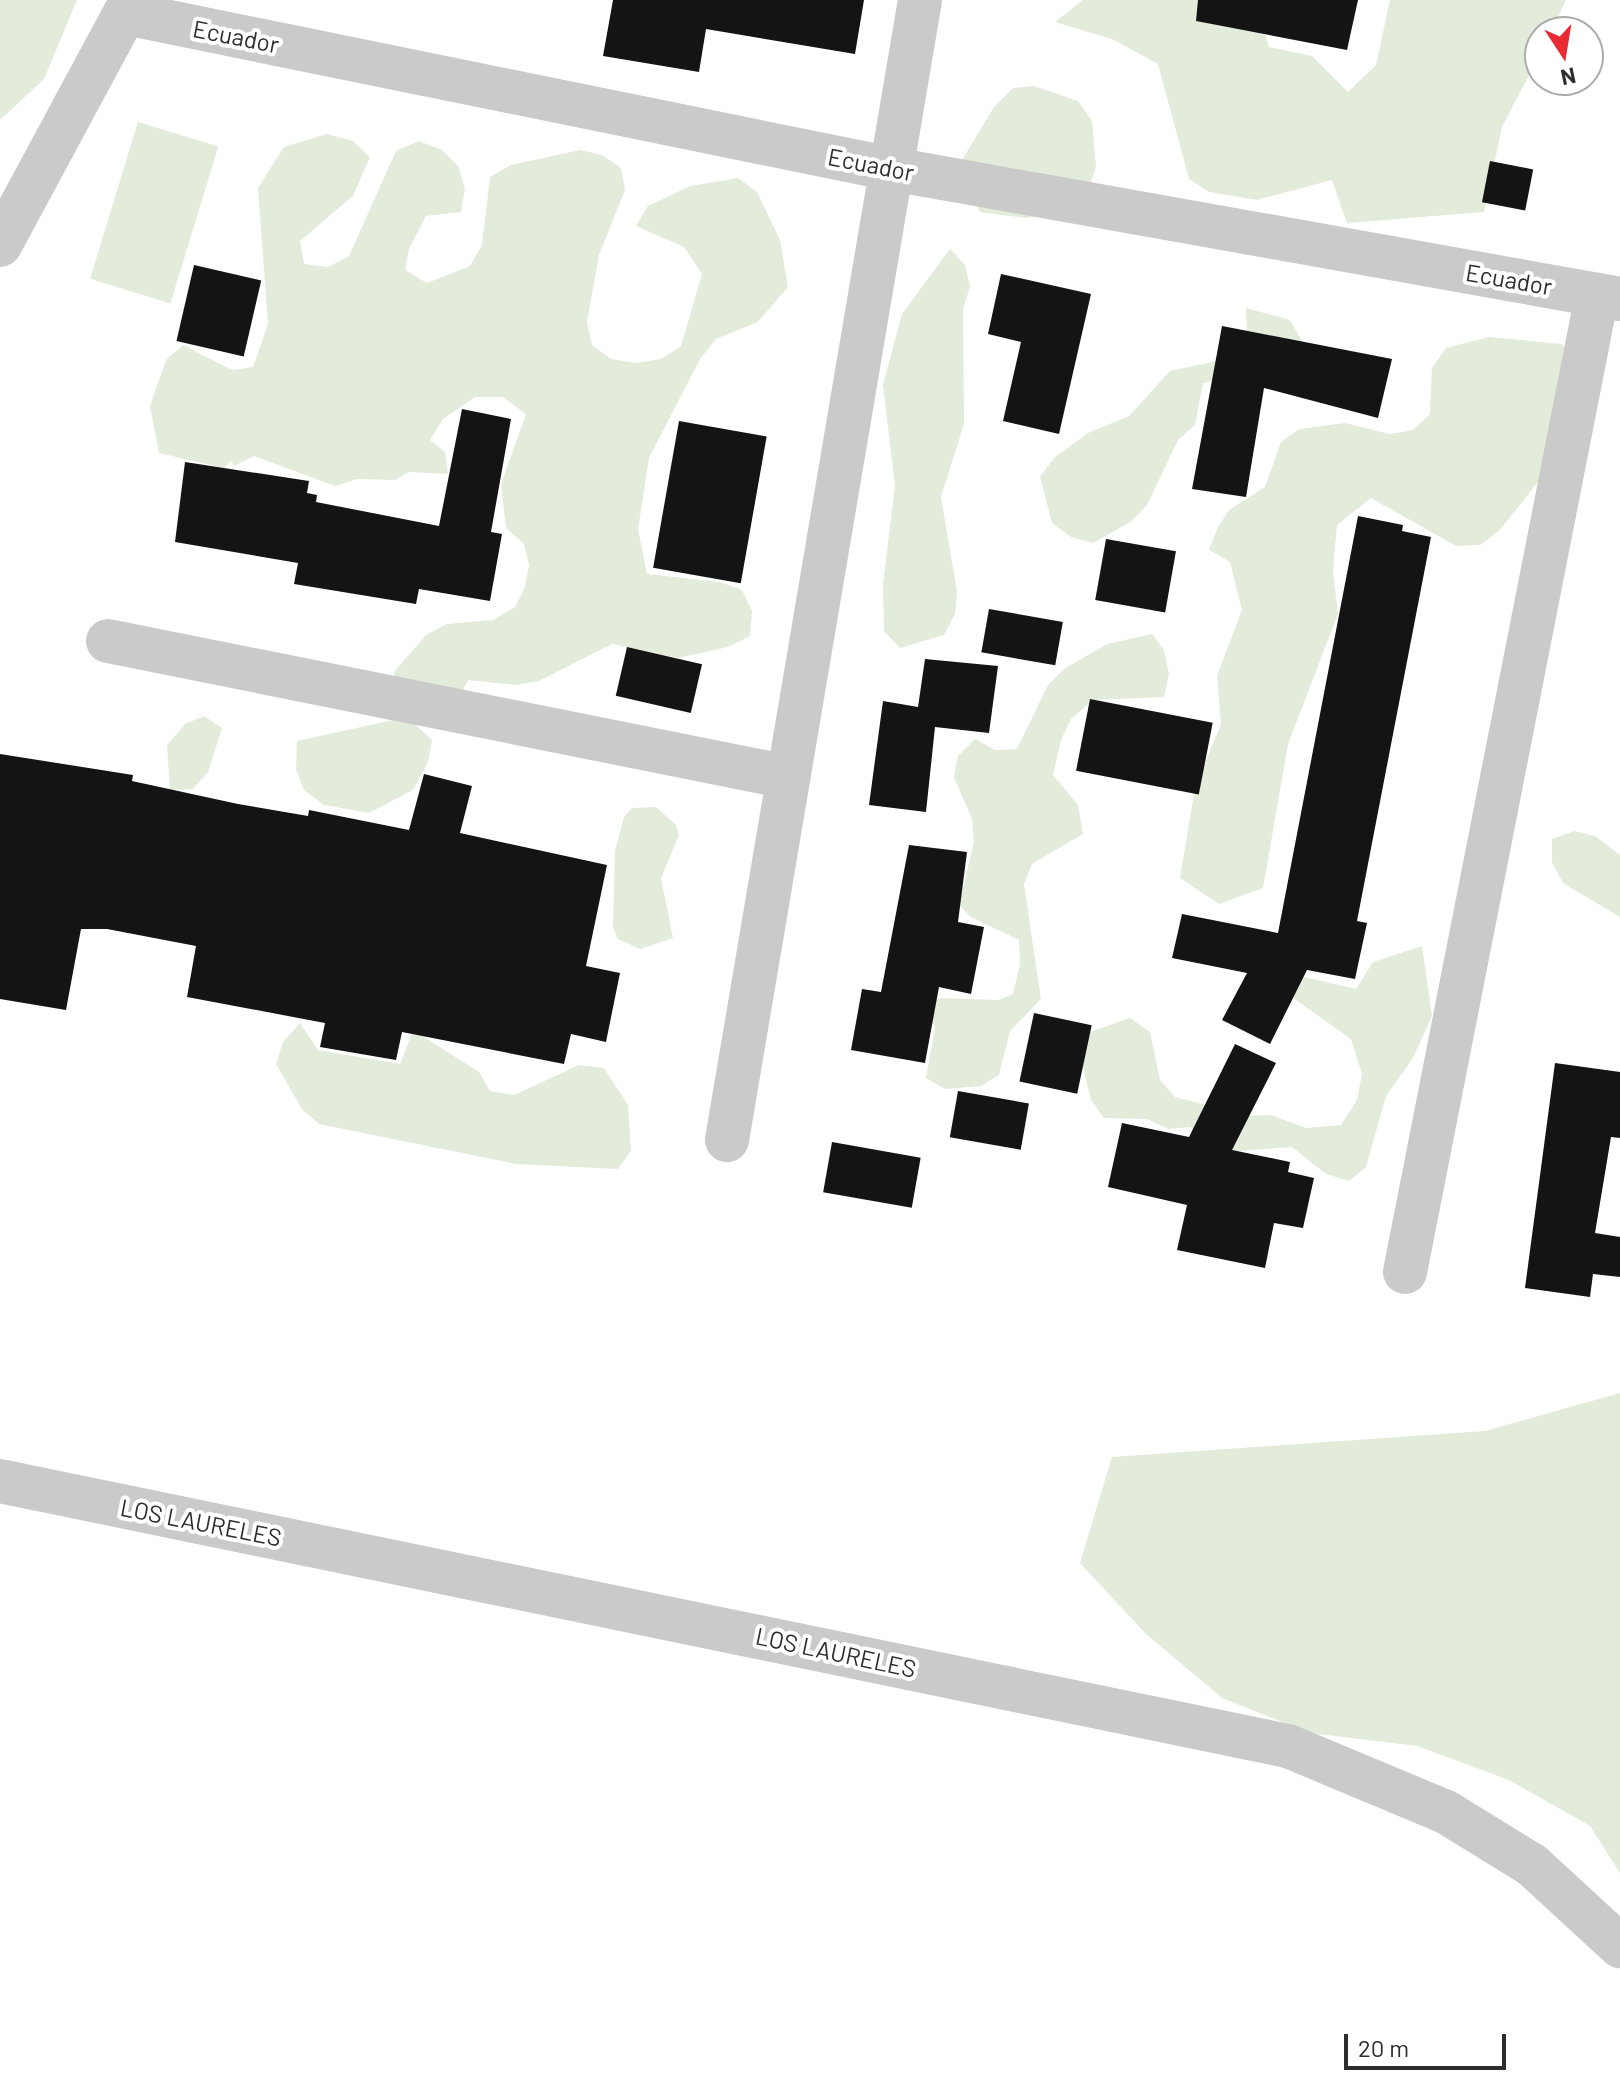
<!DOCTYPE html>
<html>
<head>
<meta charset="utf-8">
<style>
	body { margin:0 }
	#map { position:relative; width:1620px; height:2086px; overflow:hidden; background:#fff; font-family:Barlow,sans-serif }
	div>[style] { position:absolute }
	.green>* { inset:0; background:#e3ebda; transform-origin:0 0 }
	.building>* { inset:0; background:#141414; transform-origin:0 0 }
	.minor>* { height:44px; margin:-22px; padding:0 22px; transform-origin:22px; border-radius:22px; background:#cacaca }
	span { translate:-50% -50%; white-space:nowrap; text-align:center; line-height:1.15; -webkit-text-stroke:8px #fff; paint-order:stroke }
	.street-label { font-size:24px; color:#2d2d2d }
	.north { position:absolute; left:1524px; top:16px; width:80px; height:80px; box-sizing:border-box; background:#fff; border:2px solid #ababab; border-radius:50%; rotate:168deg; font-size:22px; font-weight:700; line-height:32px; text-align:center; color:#2d2d2d }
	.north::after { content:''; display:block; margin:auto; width:28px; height:36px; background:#e92a32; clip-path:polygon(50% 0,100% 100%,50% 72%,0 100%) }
	.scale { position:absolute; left:1344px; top:2034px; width:162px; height:36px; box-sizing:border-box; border:4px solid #2d2d2d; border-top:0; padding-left:10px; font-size:24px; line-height:28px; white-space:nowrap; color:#2d2d2d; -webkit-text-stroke:6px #fff; paint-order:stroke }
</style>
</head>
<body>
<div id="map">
	<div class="green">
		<i style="clip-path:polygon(0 0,77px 0,44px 79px,0 120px)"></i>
		<i style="clip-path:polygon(1083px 0,1254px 0,1269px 47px,1312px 56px,1348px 92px,1376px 65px,1390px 0,1566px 0,1551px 32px,1540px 32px,1540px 54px,1502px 127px,1484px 212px,1347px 223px,1332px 180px,1257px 200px,1209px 192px,1189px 179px,1158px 64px,1112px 39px,1055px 22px)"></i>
		<i style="clip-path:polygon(1034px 86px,1078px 101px,1092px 121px,1096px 167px,1088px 191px,1072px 210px,1026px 218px,980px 212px,956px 170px,994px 107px,1013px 88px)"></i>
		<i style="left:138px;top:122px;width:84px;height:164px;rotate:17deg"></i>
		<i style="clip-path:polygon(327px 134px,353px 141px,370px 157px,353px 196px,300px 241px,304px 264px,328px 267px,349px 256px,396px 151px,419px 141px,442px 150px,458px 166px,465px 189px,461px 212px,426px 216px,409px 249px,405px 270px,427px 283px,470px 266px,482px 245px,490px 177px,511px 165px,580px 150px,602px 155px,621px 168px,625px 190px,599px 255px,587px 322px,592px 345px,611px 359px,636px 363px,661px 359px,681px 346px,702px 274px,684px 247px,636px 226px,648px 206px,690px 186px,738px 178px,757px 192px,780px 240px,788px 287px,758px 322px,716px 339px,700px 359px,649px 458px,638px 529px,647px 574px,720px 582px,742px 590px,752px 611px,750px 636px,728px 647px,678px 658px,612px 644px,539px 681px,516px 685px,468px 680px,458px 700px,397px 695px,394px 672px,426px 635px,447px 624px,493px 620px,515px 607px,525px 587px,529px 565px,524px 544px,506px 528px,501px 484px,526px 414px,503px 397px,475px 397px,443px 419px,430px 440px,445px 452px,448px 474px,409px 472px,395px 480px,357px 479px,335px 486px,254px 456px,234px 466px,231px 461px,224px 468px,159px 453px,150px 406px,166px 360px,183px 345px,232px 370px,253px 367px,268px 324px,258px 188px,284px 147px)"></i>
		<i style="clip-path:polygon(950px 249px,965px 265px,970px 287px,963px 309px,964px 424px,941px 497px,957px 592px,955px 614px,944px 635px,900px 648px,884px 631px,883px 584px,895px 486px,883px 385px,902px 314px)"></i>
		<i style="clip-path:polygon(1246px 308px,1290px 320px,1302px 341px,1300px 364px,1203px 383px,1195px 425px,1178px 440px,1147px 505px,1132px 521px,1093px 543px,1071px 537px,1052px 523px,1040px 477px,1054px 458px,1088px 433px,1129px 416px,1170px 371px,1240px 356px,1247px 336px)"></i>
		<i style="clip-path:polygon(1489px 337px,1562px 344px,1576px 362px,1561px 453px,1499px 531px,1480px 545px,1456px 546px,1371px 498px,1337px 525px,1333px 571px,1338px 614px,1288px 744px,1263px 888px,1219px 904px,1180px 878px,1195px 788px,1221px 724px,1217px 676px,1242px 610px,1230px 562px,1209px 550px,1217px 529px,1229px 510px,1265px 487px,1281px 442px,1299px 429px,1345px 423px,1390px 434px,1413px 430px,1430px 414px,1432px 368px,1446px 348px)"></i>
		<i style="clip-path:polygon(1152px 634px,1164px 650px,1169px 674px,1164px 697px,1093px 700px,1071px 719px,1061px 740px,1053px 775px,1078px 805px,1083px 834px,1032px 864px,1024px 884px,1041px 999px,1010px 1031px,999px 1075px,981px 1086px,945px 1089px,926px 1078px,935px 1027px,923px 1007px,940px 998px,999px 1000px,1013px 994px,1020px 964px,1019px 940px,971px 917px,959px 905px,974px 842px,972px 819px,954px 777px,958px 756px,975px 739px,995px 750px,1017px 749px,1048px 685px,1064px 669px,1107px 644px)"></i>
		<i style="clip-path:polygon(204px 716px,222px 728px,208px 772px,193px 789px,170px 790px,167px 745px,185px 724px)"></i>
		<i style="clip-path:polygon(407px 717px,432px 740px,428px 762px,413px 790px,369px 813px,324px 805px,304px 790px,296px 769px,297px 741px)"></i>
		<i style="clip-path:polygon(656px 807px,676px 825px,679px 835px,661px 878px,673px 938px,640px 949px,618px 939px,613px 928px,615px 851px,624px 817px,632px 808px)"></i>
		<i style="clip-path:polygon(1574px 831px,1595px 836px,1620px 855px,1620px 917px,1563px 883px,1552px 862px,1552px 839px)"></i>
		<i style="clip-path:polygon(1422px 946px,1432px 1016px,1413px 1058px,1386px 1096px,1366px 1167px,1349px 1181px,1326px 1174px,1292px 1147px,1228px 1152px,1190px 1127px,1168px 1129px,1147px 1119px,1104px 1118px,1091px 1100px,1080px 1055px,1087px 1033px,1130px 1018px,1150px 1032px,1160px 1080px,1175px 1097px,1248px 1116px,1271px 1115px,1306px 1128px,1341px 1125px,1357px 1100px,1362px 1074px,1351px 1039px,1286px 993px,1296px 975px,1356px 989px,1373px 962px)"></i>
		<i style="clip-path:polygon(300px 1023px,318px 1050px,400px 1064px,413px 1030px,479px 1072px,490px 1091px,514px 1095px,579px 1065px,604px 1068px,628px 1105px,631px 1151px,618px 1169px,516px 1164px,319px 1124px,302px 1109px,276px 1064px,283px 1042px)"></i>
		<i style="clip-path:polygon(1620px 1393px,1620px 1873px,1590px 1826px,1509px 1780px,1417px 1746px,1310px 1733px,1222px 1698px,1145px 1633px,1080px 1563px,1112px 1457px,1485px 1431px)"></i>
	</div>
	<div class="building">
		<i style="clip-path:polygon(613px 0,864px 0,855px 54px,706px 29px,699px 72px,603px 56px)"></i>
		<i style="clip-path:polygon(1198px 0,1358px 0,1347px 50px,1196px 21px)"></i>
		<i style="left:1490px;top:161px;width:44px;height:42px;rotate:11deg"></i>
		<i style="left:194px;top:265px;width:69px;height:78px;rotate:13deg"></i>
		<i style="clip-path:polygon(1001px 274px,1091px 294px,1059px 434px,1003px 421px,1021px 342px,988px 334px)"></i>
		<i style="clip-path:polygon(1222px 326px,1392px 359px,1378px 418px,1264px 388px,1246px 497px,1192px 489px)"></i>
		<i style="clip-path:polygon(462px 409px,511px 419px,491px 532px,502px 534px,490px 601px,419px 589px,416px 604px,294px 584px,298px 563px,175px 542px,185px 462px,309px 481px,307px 493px,317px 495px,316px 502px,439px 526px)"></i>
		<i style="left:679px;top:421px;width:89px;height:149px;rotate:10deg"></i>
		<i style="clip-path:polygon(1358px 516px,1403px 525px,1402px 531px,1431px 537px,1357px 921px,1367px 923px,1355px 979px,1307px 970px,1270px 1044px,1222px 1020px,1247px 973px,1172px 958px,1182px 914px,1278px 933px)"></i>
		<i style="left:1106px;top:539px;width:71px;height:62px;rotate:10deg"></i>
		<i style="left:989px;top:609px;width:75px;height:44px;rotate:10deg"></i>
		<i style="left:627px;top:647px;width:77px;height:50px;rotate:13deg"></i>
		<i style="clip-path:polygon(925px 659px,998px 666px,989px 733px,935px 727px,926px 812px,869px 805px,883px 701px,918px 707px)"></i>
		<i style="left:1090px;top:699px;width:125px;height:73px;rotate:11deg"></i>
		<i style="clip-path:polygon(0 754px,133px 775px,132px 781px,238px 804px,308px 816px,309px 810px,409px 830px,424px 774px,472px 786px,460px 833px,607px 865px,586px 966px,620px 973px,606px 1042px,571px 1034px,564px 1064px,402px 1032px,396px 1060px,320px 1047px,325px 1023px,187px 997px,196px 946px,107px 929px,81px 929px,66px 1010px,0 999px)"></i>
		<i style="clip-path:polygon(909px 845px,967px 852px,958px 922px,984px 927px,971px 994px,939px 987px,925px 1063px,851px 1050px,862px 989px,881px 992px)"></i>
		<i style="left:1034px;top:1013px;width:59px;height:70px;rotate:12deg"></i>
		<i style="clip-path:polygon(1235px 1044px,1276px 1063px,1232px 1150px,1290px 1162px,1288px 1172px,1314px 1178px,1303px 1228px,1274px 1223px,1265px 1268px,1177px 1250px,1187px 1205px,1108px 1187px,1122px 1123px,1189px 1137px)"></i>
		<i style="clip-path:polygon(1555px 1063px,1620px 1072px,1620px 1138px,1611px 1137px,1595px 1233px,1620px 1237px,1620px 1277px,1593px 1274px,1590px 1297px,1525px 1288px)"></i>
		<i style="left:958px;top:1091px;width:72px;height:47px;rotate:10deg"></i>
		<i style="left:832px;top:1142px;width:90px;height:51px;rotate:10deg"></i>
	</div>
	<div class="minor">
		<i style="left:125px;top:13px;width:783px;rotate:11.5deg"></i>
		<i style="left:892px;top:169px;width:740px;rotate:10.12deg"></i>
		<i style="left:0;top:245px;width:278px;rotate:-61.7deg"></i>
		<i style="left:108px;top:641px;width:693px;rotate:11.31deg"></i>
		<i style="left:727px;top:1140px;width:1156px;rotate:-80.39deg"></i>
		<i style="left:1405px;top:1272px;width:996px;rotate:-78.88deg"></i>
		<i style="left:0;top:1481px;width:1315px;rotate:11.63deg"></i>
		<i style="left:1288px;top:1746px;width:171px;rotate:22.7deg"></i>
		<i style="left:1446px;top:1812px;width:101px;rotate:31.6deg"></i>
		<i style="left:1532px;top:1865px;width:120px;rotate:42.6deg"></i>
	</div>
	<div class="street-label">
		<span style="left:236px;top:36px;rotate:11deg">Ecuador</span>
		<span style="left:871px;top:164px;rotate:11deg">Ecuador</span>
		<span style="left:1509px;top:279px;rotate:10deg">Ecuador</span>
		<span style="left:201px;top:1522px;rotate:11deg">LOS LAURELES</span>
		<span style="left:836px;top:1652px;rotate:12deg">LOS LAURELES</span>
	</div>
	<div class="north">N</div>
	<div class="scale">20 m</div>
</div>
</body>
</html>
